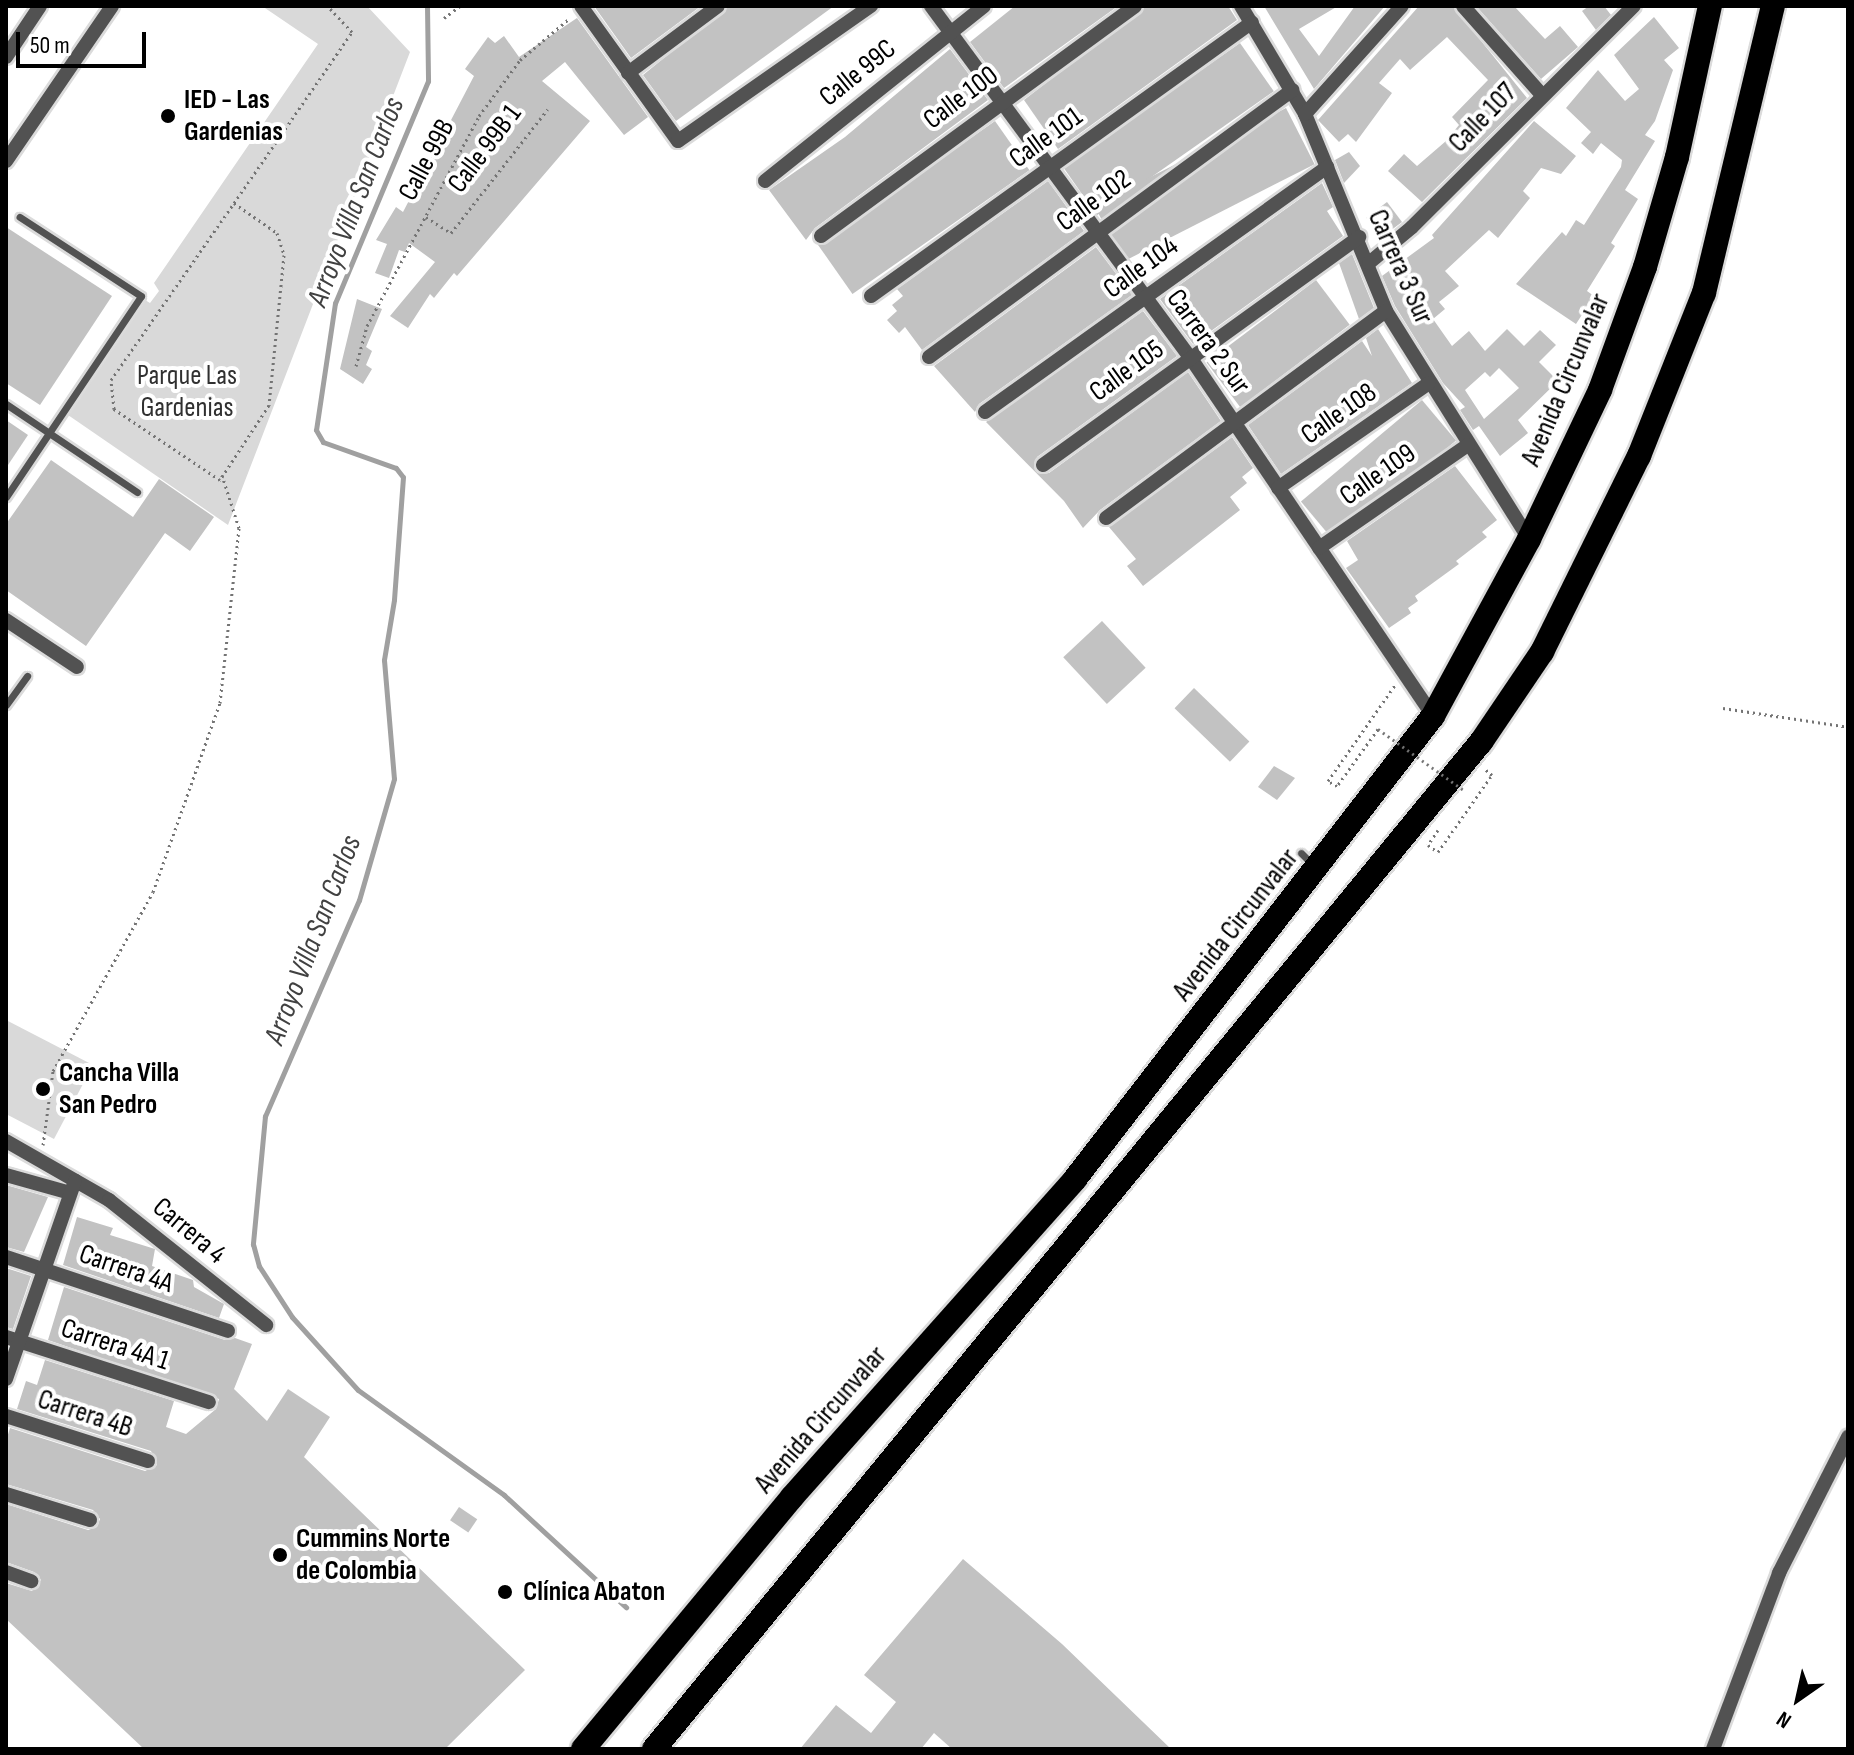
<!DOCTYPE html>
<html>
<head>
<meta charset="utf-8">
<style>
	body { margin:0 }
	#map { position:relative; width:1854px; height:1755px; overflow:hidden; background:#fff; font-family:"Sofia Sans Condensed",sans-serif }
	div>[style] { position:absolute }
	.green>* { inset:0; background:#d9d9d9 }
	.stream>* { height:5px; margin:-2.5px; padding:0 2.5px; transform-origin:2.5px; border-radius:2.5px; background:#a0a0a0 }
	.building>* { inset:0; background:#c2c2c2; transform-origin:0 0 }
	.path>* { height:3px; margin-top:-1.5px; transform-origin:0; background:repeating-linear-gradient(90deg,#747474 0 2px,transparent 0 6px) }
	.roads { filter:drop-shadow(2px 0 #dbdbdb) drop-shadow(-2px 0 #dbdbdb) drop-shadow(0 2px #dbdbdb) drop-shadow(0 -2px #dbdbdb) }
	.lane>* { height:7px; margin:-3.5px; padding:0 3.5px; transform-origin:3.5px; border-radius:3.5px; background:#525252 }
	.street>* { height:14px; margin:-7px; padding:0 7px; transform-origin:7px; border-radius:7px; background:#525252 }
	.highway>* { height:24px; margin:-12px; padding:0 12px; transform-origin:12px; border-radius:12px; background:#000 }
	.path-bridge>* { height:3px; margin-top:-1.5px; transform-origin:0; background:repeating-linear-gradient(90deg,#747474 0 2px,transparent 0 6px) }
	.dots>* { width:22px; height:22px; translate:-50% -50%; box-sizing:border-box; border:4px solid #fff; border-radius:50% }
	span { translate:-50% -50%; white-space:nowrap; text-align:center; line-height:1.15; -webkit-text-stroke:8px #fff; paint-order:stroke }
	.street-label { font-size:28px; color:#000 }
	.poi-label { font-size:28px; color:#000; font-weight:700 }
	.left { translate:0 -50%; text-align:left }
	.park-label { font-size:28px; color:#303030 }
	.water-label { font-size:30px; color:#414141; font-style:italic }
	.frame { position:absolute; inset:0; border:8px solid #000; pointer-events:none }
	.north { position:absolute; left:1758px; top:1659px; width:80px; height:80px; -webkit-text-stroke:6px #fff; paint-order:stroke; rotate:214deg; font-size:22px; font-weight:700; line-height:32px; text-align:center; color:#000 }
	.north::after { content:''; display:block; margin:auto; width:28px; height:36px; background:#000; clip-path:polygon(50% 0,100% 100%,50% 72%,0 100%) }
	.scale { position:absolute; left:16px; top:32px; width:130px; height:36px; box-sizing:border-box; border:4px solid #000; border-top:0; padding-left:10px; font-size:24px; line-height:28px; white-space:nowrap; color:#000; -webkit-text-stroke:6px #fff; paint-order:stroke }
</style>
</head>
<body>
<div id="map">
	<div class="green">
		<i style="clip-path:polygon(262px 6px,367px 6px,410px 52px,228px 525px,68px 415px,145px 300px,150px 303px,159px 291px,154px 283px,318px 44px)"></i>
		<i style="clip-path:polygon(6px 1020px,93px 1065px,54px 1139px,6px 1114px)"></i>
	</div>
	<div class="stream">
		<i style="left:427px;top:6px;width:75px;rotate:89.2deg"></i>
		<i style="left:428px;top:81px;width:241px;rotate:112.7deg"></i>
		<i style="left:335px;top:303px;width:128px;rotate:98.5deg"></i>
		<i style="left:316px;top:430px;width:14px;rotate:60deg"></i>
		<i style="left:323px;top:442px;width:77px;rotate:19.6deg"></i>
		<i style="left:396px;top:468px;width:11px;rotate:52deg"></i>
		<i style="left:403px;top:477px;width:123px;rotate:94.2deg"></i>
		<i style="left:394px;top:600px;width:61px;rotate:99.5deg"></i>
		<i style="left:384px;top:660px;width:119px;rotate:85.2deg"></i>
		<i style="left:394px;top:779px;width:126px;rotate:106.1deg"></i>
		<i style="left:359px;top:900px;width:236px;rotate:113.5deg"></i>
		<i style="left:265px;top:1116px;width:129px;rotate:95.4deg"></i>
		<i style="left:253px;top:1244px;width:23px;rotate:75deg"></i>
		<i style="left:259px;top:1266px;width:61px;rotate:57.1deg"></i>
		<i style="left:292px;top:1317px;width:98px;rotate:47.9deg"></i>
		<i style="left:358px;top:1390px;width:180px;rotate:35.7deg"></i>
		<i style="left:504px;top:1495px;width:166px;rotate:42.6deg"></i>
	</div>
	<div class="building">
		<i style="clip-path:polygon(594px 6px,701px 6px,631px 58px)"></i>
		<i style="clip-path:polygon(728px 6px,834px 6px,676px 121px,643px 75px)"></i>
		<i style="clip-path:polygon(1015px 6px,1118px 6px,1004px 88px,970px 42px)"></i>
		<i style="clip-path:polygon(1145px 6px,1228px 6px,1237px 20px,1058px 149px,1024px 100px)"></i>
		<i style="clip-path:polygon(1264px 6px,1338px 6px,1299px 29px,1319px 56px,1355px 6px,1385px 6px,1314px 89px)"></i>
		<i style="clip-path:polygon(1419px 6px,1453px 6px,1527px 98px,1422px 202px,1388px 171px,1404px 154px,1417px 166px,1446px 141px,1459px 125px,1452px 117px,1488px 80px,1447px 37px,1410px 70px,1400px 59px,1379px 83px,1392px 93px,1356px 142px,1348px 134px,1339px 142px,1318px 120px)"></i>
		<i style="clip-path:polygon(1476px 6px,1514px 6px,1545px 39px,1560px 26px,1578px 47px,1541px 79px)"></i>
		<i style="clip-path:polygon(1589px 6px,1604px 6px,1611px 15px,1596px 30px,1582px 11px)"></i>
		<i style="clip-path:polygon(1654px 17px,1679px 48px,1664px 60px,1673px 70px,1655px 121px,1645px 135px,1655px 141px,1625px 190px,1638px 199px,1611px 243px,1615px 246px,1587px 291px,1594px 296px,1576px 324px,1516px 284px,1562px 232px,1566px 236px,1576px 220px,1584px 225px,1621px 167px,1622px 160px,1601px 143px,1593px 154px,1581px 143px,1591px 132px,1566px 108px,1598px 70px,1625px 101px,1639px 89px,1614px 55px)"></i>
		<i style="clip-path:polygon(577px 18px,648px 117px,624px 135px,565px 62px,542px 81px,590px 121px,457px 276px,454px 273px,434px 298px,430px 294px,408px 328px,390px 316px,435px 262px,409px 243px,405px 252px,399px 250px,389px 278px,375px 273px,387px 244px,376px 240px,396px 207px,403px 212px,474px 76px,465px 69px,488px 37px,495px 43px,504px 36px,519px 57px)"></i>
		<i style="left:1240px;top:43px;width:59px;height:216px;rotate:55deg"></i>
		<i style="clip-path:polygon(950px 49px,988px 100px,815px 228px,806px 240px,769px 190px,845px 137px)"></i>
		<i style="left:1286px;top:108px;width:63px;height:215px;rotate:63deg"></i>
		<i style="left:995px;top:121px;width:60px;height:216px;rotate:55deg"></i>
		<i style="clip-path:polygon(evenodd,1534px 121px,1576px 156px,1561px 174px,1541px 168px,1523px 191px,1530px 198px,1498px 238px,1489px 230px,1445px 271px,1459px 286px,1439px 302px,1445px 309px,1433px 319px,1452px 346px,1469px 331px,1485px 351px,1507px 329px,1524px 346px,1540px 330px,1556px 345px,1539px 362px,1558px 381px,1518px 420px,1528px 433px,1500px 456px,1479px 426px,1473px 430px,1460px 410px,1465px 407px,1443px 383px,1395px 306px,1382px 276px,1434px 238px,1432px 235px,1534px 121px,1499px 368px,1519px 388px,1484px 419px,1465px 390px,1485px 372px,1490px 377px,1499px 368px)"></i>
		<i style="clip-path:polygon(1349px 152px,1360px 166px,1344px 183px,1335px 160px)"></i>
		<i style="clip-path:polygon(1048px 181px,1084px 231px,922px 350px,905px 327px,899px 333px,887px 320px,897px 311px,892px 305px,903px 296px,897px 289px)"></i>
		<i style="clip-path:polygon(1322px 183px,1333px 207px,1327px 211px,1343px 236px,1193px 344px,1160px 299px)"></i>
		<i style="left:1387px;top:202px;width:25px;height:26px;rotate:53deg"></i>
		<i style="clip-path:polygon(6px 227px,112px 296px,40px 405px,6px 383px)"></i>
		<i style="clip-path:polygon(1096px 247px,1132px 295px,979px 404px,975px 412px,934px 366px)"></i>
		<i style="clip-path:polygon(1352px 254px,1374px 308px,1359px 319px,1339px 263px)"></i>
		<i style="left:1316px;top:280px;width:56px;height:137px;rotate:53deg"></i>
		<i style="clip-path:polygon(357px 299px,382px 309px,366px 347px,372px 351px,366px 365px,372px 369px,363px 384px,340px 369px)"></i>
		<i style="clip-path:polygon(1143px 311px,1177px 356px,1037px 457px,1035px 470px,1049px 473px,1188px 372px,1221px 421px,1100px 510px,1083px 528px,1064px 501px,986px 422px)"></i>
		<i style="clip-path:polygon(1378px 329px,1412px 383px,1281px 474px,1248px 425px,1362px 341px,1372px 356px,1366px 338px)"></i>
		<i style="left:1422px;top:400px;width:53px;height:158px;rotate:50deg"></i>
		<i style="clip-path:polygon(6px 420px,28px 435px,6px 468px)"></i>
		<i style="clip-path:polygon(1232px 437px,1253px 468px,1242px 477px,1247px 483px,1230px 497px,1240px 510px,1143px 586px,1127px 566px,1136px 559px,1109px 527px)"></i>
		<i style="clip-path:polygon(51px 460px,133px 517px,159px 479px,214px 517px,190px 551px,165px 533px,86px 646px,6px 590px,6px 524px)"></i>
		<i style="clip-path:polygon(1455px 466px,1497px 520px,1482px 532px,1487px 537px,1456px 561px,1459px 564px,1415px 596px,1418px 601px,1408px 608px,1411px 613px,1389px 628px,1346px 568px,1358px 560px,1347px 541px)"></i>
		<i style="left:1102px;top:621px;width:64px;height:53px;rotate:47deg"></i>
		<i style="left:1194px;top:688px;width:77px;height:28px;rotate:44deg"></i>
		<i style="clip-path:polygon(1274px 766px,1295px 778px,1277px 800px,1258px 787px)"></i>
		<i style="clip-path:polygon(6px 1185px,48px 1197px,24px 1252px,6px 1247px)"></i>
		<i style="clip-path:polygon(77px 1217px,113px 1228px,110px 1235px,155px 1249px,152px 1266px,193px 1280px,194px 1287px,224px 1304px,219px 1318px,63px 1265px)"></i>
		<i style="clip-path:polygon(6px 1268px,31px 1276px,13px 1329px,6px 1327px)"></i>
		<i style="clip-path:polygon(64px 1287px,225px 1340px,235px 1338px,252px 1344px,234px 1389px,267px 1421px,288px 1389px,330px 1417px,304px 1457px,525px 1670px,445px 1749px,144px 1749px,6px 1619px,6px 1583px,32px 1591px,41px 1580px,34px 1572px,6px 1562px,6px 1504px,88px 1530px,97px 1527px,100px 1519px,93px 1510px,6px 1484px,6px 1441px,10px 1428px,145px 1471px,157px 1465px,151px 1451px,17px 1409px,26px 1381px,37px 1385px,45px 1360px,174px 1401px,166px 1427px,186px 1434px,216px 1409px,219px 1399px,48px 1340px)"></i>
		<i style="left:459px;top:1507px;width:22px;height:16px;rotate:34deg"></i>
		<i style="clip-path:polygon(963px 1559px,1062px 1644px,1171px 1749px,952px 1749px,934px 1733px,921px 1749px,800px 1749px,836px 1705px,871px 1733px,896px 1702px,864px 1675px)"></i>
	</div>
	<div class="path">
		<i style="left:444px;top:18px;width:20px;rotate:-37deg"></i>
		<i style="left:234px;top:203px;width:52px;rotate:34.9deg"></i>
		<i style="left:277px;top:233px;width:23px;rotate:72deg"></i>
		<i style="left:284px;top:255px;width:151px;rotate:95.7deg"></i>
		<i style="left:269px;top:405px;width:90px;rotate:123.2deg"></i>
		<i style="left:220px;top:480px;width:128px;rotate:-146.2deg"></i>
		<i style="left:114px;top:409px;width:29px;rotate:-96deg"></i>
		<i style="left:111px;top:380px;width:216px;rotate:-55.2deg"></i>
		<i style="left:234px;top:203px;width:208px;rotate:-55.4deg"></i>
		<i style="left:352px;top:32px;width:35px;rotate:-133deg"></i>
		<i style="left:426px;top:217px;width:30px;rotate:33deg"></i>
		<i style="left:451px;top:233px;width:157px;rotate:-52deg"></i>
		<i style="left:356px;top:366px;width:41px;rotate:-74.6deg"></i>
		<i style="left:367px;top:326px;width:238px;rotate:-61.9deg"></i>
		<i style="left:479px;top:116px;width:69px;rotate:-53.8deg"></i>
		<i style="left:520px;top:60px;width:65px;rotate:-40deg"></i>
		<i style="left:1723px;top:708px;width:126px;rotate:8.6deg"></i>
		<i style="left:1378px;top:729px;width:70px;rotate:125.7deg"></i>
		<i style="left:1337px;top:786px;width:10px;rotate:-151deg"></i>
		<i style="left:1328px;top:781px;width:117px;rotate:-55.1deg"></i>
		<i style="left:1438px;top:830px;width:18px;rotate:124deg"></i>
		<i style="left:1428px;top:845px;width:12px;rotate:35deg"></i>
		<i style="left:1438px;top:852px;width:94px;rotate:-55deg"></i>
		<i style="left:1492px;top:775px;width:9px;rotate:-139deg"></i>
		<i style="left:43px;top:1145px;width:75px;rotate:-82.3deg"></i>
		<i style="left:53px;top:1071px;width:205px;rotate:-60.8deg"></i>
		<i style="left:153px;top:892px;width:201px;rotate:-70.5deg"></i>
		<i style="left:220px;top:703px;width:176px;rotate:-83.8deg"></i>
		<i style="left:239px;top:528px;width:56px;rotate:-107.8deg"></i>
	</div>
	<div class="roads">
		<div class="lane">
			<i style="left:6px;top:404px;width:158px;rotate:33.9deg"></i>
			<i style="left:6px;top:497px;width:242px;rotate:-56.1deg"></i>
			<i style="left:141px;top:296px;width:145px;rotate:-146.9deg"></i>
			<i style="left:6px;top:705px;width:36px;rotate:-54deg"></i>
			<i style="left:1301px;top:853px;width:17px;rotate:45deg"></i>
		</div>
		<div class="street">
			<i style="left:581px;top:6px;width:166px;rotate:54.3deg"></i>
			<i style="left:678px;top:141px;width:236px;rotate:-35deg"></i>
			<i style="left:931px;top:6px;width:436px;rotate:53.6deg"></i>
			<i style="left:1190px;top:357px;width:434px;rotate:55.9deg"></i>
			<i style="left:1241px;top:6px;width:126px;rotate:59.3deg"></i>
			<i style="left:1305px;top:114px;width:213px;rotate:67.6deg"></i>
			<i style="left:1386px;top:311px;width:269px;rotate:57.9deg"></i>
			<i style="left:1463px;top:6px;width:118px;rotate:48.4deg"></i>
			<i style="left:6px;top:57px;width:61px;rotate:-56.3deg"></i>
			<i style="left:628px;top:73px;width:112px;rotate:-36.7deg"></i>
			<i style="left:1305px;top:114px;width:145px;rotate:-48.1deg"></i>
			<i style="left:6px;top:161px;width:188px;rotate:-55.6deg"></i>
			<i style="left:765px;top:181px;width:280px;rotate:-38.6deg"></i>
			<i style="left:821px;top:236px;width:389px;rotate:-36.2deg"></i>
			<i style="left:1369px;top:263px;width:56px;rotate:-39.9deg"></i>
			<i style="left:1412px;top:227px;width:313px;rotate:-44.9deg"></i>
			<i style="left:871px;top:296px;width:469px;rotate:-35.7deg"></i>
			<i style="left:929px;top:357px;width:451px;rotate:-36.3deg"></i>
			<i style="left:985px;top:412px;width:421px;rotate:-35.6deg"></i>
			<i style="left:1043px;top:465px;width:390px;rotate:-35.8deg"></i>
			<i style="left:1278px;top:488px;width:184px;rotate:-34.8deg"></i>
			<i style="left:1106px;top:518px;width:348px;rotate:-36.5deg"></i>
			<i style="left:1319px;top:548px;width:181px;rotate:-34.7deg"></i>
			<i style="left:6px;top:620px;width:85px;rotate:33.5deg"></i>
			<i style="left:6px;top:1141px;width:119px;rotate:29.8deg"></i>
			<i style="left:109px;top:1200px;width:201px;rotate:38.5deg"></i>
			<i style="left:6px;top:1175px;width:66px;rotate:15.7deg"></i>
			<i style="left:6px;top:1257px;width:234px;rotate:18.4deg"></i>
			<i style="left:6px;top:1337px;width:213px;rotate:17.8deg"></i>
			<i style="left:6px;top:1379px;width:210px;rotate:-70.8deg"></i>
			<i style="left:6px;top:1416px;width:149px;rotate:17.6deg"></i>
			<i style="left:6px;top:1494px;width:88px;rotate:17.2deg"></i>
			<i style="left:6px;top:1572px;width:27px;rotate:20deg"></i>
			<i style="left:1713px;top:1749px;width:188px;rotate:-69.4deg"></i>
			<i style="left:1779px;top:1573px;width:153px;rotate:-63.1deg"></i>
		</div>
		<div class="highway">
			<i style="left:583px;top:1749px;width:327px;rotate:-50.3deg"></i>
			<i style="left:792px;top:1497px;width:426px;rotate:-48.3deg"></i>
			<i style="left:1075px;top:1179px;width:585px;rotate:-52.29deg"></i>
			<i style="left:1433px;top:716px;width:201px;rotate:-61.5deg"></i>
			<i style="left:1529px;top:539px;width:165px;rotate:-64.5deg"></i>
			<i style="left:1600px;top:390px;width:131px;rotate:-69.9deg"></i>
			<i style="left:1645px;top:267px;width:115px;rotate:-73.8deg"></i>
			<i style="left:1677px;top:157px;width:155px;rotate:-77.7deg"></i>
			<i style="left:654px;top:1749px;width:1303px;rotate:-50.61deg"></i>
			<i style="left:1481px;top:742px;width:109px;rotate:-55.9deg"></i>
			<i style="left:1542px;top:652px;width:219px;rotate:-63.7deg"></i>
			<i style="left:1639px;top:456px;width:175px;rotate:-68.3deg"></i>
			<i style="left:1704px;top:293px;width:295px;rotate:-76.5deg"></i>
		</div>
	</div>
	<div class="path-bridge">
		<i style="left:1378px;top:729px;width:107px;rotate:35.5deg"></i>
	</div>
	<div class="dots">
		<i style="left:168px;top:116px;background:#000"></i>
		<i style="left:43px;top:1089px;background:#000"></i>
		<i style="left:280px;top:1555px;background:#000"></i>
		<i style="left:505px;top:1592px;background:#000"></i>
	</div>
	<div class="street-label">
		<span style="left:858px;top:73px;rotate:-39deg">Calle 99C</span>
		<span style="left:961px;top:98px;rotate:-37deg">Calle 100</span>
		<span style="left:1483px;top:118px;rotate:-46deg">Calle 107</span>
		<span style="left:1046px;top:138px;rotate:-36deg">Calle 101</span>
		<span style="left:485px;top:149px;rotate:-53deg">Calle 99B 1</span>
		<span style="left:427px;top:160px;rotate:-62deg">Calle 99B</span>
		<span style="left:1094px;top:201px;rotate:-36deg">Calle 102</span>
		<span style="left:1400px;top:267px;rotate:66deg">Carrera 3 Sur</span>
		<span style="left:1141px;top:268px;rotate:-36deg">Calle 104</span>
		<span style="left:1208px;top:342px;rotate:54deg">Carrera 2 Sur</span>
		<span style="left:1127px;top:371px;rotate:-36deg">Calle 105</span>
		<span style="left:1566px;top:380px;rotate:-67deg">Avenida Circunvalar</span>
		<span style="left:1339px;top:414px;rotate:-35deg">Calle 108</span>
		<span style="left:1378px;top:475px;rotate:-35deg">Calle 109</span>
		<span style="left:1236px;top:925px;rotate:-52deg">Avenida Circunvalar</span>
		<span style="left:189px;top:1231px;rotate:40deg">Carrera 4</span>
		<span style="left:126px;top:1269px;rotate:19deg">Carrera 4A</span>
		<span style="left:115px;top:1345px;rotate:18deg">Carrera 4A 1</span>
		<span style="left:85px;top:1414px;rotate:18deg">Carrera 4B</span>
		<span style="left:821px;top:1420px;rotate:-49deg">Avenida Circunvalar</span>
	</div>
	<div class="poi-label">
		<span class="left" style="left:184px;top:116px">IED - Las<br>Gardenias</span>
		<span class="left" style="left:59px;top:1089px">Cancha Villa<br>San Pedro</span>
		<span class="left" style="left:296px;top:1555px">Cummins Norte<br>de Colombia</span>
		<span class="left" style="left:523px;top:1592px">Clínica Abaton</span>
	</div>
	<div class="park-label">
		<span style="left:187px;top:392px">Parque Las<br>Gardenias</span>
	</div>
	<div class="water-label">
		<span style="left:356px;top:202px;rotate:-69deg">Arroyo Villa San Carlos</span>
		<span style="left:313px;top:940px;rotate:-69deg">Arroyo Villa San Carlos</span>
	</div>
	<div class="frame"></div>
	<div class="north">N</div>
	<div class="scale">50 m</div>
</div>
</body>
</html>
